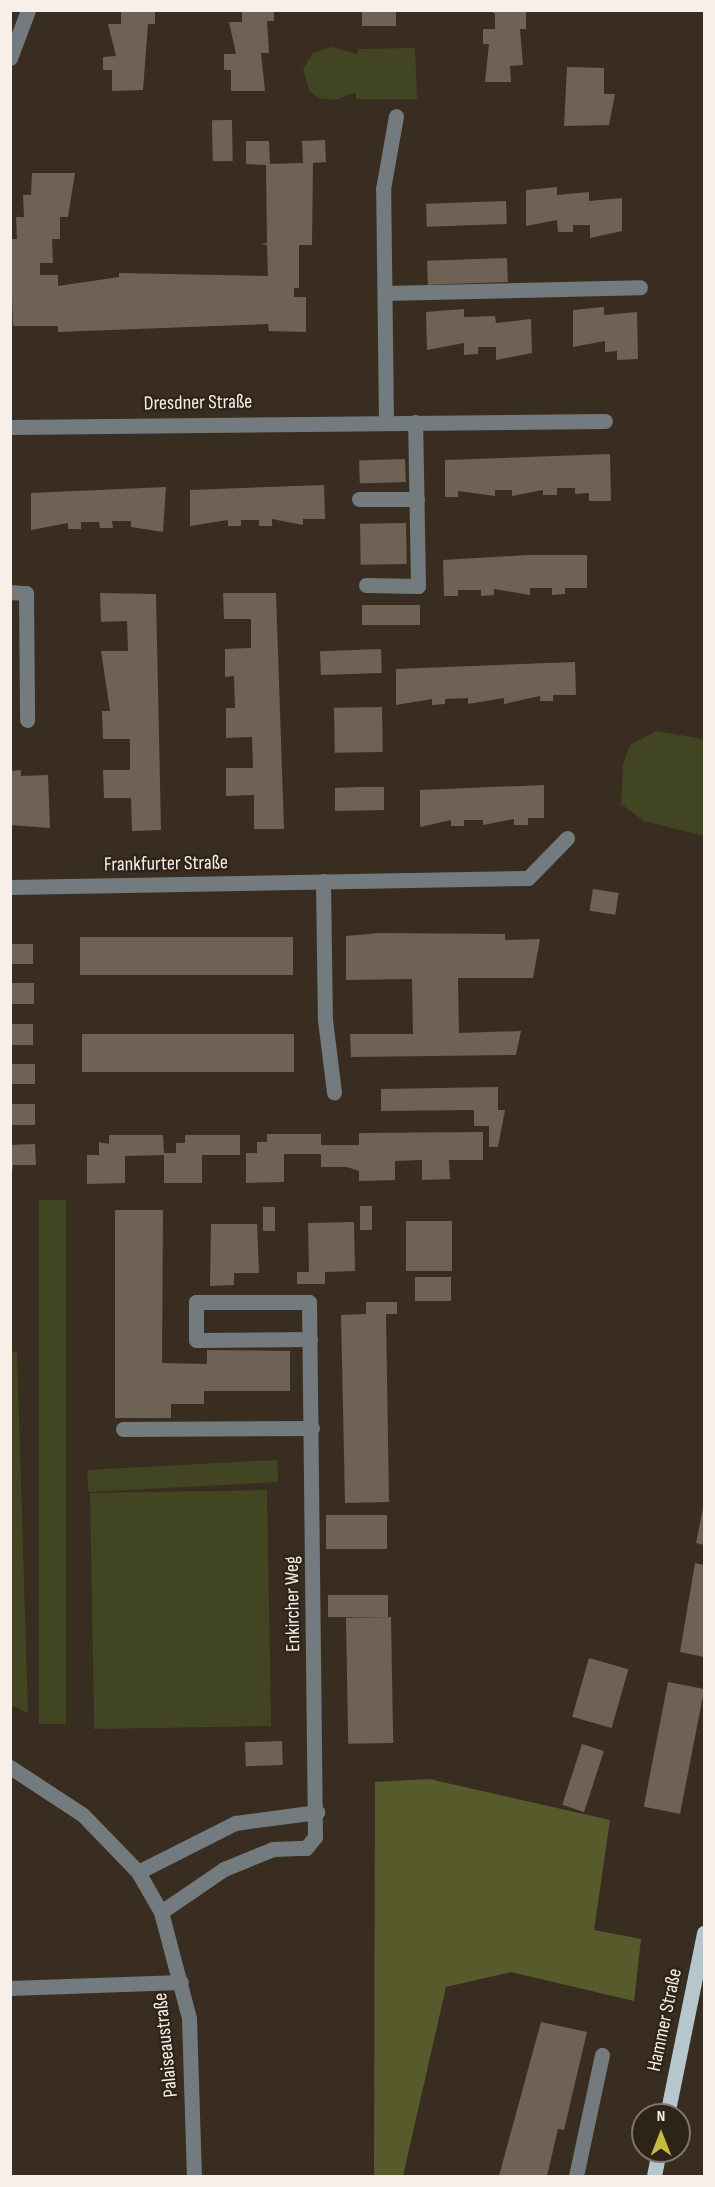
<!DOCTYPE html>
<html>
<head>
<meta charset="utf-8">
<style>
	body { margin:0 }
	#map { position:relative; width:715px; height:2187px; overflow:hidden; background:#392d22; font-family:"Sofia Sans Condensed",sans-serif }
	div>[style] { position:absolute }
	.green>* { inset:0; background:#424521; transform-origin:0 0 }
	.forest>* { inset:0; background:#575b2c }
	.building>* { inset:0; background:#6e6255; transform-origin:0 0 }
	.minor>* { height:15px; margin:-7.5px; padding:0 7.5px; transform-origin:7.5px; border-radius:7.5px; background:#737b7e }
	.major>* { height:15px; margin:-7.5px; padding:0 7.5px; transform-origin:7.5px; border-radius:7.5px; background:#b5c7cd }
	span { translate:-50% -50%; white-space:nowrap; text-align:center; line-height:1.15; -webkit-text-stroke:4.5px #2e2319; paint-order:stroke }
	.street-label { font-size:20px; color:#f7efe8 }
	.frame { position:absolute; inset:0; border:12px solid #f7efe8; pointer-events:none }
	.north { position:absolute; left:631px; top:2103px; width:60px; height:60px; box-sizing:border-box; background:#2e2319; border:2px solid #7e756c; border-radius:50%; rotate:0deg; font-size:16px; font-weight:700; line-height:24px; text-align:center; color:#f7efe8 }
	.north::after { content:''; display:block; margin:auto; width:21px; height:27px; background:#c5bc3d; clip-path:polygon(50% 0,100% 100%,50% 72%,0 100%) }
</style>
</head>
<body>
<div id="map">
	<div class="green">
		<i style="clip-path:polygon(332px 47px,357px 54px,359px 49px,415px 48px,417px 99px,356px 99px,356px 92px,335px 100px,318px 98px,309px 90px,303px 69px,313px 53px)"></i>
		<i style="clip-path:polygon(656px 731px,704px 739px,704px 836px,644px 821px,621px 804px,623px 764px,630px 745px)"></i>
		<i style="left:39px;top:1200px;width:27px;height:524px"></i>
		<i style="clip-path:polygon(11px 1351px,17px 1352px,28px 1713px,11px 1705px)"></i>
		<i style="left:277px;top:1460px;width:22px;height:190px;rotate:87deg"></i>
		<i style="left:267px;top:1490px;width:236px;height:177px;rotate:89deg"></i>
	</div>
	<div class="forest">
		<i style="clip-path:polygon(429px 1779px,610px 1820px,594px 1930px,641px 1939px,634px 2001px,511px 1972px,446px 1987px,403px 2176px,374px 2176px,375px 1782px)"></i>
	</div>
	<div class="building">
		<i style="clip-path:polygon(121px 10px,155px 10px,155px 24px,148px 24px,143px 90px,112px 91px,112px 70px,103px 70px,103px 57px,116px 56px,108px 24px,121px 24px)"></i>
		<i style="clip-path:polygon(242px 10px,274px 10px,274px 21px,267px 21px,269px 53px,261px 53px,265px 91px,231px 91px,231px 70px,224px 70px,224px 54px,236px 54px,229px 22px,242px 22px)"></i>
		<i style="left:362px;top:10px;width:34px;height:16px"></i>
		<i style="clip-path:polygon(489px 10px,526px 12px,526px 29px,520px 29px,523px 65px,510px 66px,511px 82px,485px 82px,489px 44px,483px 44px,483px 29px,495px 29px,495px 14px)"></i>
		<i style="clip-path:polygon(567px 67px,604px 68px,604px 94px,615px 94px,609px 125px,564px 126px)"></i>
		<i style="left:232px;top:120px;width:41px;height:20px;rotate:89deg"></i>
		<i style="clip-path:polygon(325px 140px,326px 162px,313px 163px,312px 245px,299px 245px,299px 288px,294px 288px,294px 297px,306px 297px,306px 332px,269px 331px,268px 324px,58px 332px,58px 326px,13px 326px,10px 239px,17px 239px,16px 217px,24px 217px,23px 195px,31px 195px,32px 173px,75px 173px,68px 217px,60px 217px,60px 239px,52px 239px,53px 263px,40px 263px,40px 275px,58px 275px,58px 286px,119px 277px,119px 273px,268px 276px,267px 245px,261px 244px,267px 243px,266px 165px,246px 164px,246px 141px,269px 141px,270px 164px,303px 163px,302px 141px)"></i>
		<i style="clip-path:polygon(557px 187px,557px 195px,589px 192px,589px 201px,622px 198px,622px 231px,590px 238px,590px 225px,573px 225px,573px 232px,558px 232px,557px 220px,526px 226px,526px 190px)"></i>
		<i style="left:506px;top:201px;width:23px;height:80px;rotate:88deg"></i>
		<i style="left:507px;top:258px;width:24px;height:80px;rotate:88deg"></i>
		<i style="clip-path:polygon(604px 307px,604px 315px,637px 312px,638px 359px,617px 360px,617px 351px,605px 352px,605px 341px,573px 347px,573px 310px)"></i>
		<i style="clip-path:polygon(464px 309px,464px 317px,495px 316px,496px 323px,531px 319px,532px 353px,496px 360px,496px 347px,478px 347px,478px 354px,464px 355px,464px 343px,427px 350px,426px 312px)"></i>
		<i style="clip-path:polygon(610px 454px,611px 501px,589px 501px,589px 493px,575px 494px,575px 488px,557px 488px,557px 495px,543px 495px,543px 490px,512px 496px,512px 490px,495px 490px,495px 496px,458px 491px,458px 497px,445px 497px,445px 460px)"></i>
		<i style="left:405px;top:459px;width:23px;height:46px;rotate:88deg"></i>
		<i style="clip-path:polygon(324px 485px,325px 519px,303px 519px,303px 525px,272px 519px,272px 526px,259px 526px,259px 520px,241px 520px,241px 526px,228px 526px,228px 520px,190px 526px,190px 490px)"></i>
		<i style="clip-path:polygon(166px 487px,163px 532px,131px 527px,131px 521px,112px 521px,113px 528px,100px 528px,99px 522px,81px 522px,81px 529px,68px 529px,68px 523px,31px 530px,31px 493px)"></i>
		<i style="left:406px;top:523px;width:41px;height:46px;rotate:89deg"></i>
		<i style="clip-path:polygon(528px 555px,587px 555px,587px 588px,565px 588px,565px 594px,552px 595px,552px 588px,530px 588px,530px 595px,494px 589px,494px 595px,481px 596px,481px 590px,458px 590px,458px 596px,444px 596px,443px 560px)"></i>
		<i style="clip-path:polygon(100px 593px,156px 594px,161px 830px,132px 831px,131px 798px,104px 798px,103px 770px,130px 770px,130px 739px,103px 739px,102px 711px,110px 711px,101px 651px,128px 651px,127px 621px,101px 622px)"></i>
		<i style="clip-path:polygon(223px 593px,276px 593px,284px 829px,254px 829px,254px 795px,226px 796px,226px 768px,253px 768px,252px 737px,226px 738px,226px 708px,235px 708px,234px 676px,225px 677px,225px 649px,251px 648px,251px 619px,224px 619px)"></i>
		<i style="left:420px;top:605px;width:20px;height:58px;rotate:90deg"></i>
		<i style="left:381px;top:649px;width:24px;height:61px;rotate:88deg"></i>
		<i style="clip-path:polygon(575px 662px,576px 695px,553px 695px,553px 701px,540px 701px,540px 696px,504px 704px,504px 698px,468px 704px,468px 698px,445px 699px,445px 704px,432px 705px,432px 699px,396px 705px,396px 669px)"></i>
		<i style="left:382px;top:707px;width:45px;height:48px;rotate:89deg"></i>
		<i style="clip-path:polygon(21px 770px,21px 776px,48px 775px,50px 828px,10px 825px,10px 771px)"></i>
		<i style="clip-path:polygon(544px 785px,544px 818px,528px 818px,528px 825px,514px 825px,514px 819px,483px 825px,483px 820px,464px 820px,464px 826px,451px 826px,451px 820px,420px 827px,420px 790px)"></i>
		<i style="clip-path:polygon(359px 787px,384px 787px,384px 810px,335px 811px,335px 788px)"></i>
		<i style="left:593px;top:889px;width:26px;height:22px;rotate:9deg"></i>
		<i style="clip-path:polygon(379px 933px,505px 934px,505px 940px,540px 939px,533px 978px,458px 978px,459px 1033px,521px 1031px,516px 1055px,351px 1057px,350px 1034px,413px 1034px,412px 979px,346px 980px,346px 936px)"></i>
		<i style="left:293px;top:937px;width:38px;height:213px;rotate:90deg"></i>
		<i style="left:10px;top:944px;width:23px;height:20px"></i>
		<i style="left:34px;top:983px;width:21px;height:24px;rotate:90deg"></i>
		<i style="left:10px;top:1024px;width:23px;height:21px"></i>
		<i style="left:294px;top:1034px;width:38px;height:212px;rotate:90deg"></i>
		<i style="left:10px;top:1064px;width:25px;height:20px"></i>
		<i style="clip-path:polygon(498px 1087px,498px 1110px,505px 1110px,498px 1147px,489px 1147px,489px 1126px,474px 1126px,474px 1110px,381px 1111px,381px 1089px)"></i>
		<i style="left:10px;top:1104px;width:25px;height:21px"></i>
		<i style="clip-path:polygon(483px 1132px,483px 1160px,449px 1160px,450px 1179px,422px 1180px,422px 1160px,395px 1161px,395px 1180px,359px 1181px,359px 1171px,347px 1167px,321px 1167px,321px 1154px,284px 1154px,284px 1182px,246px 1183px,246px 1153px,257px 1153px,257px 1142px,267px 1142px,267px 1134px,321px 1134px,321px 1145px,359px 1145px,359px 1133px)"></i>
		<i style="clip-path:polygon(109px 1135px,163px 1135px,164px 1153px,176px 1153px,176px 1143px,185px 1143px,185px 1135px,240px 1135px,240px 1155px,202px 1155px,202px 1183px,164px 1183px,164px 1155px,125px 1156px,125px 1183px,87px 1184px,87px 1155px,99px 1155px,99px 1142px,109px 1144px)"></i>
		<i style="clip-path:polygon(35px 1144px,36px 1165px,13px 1165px,10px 1186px,10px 1145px)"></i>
		<i style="left:360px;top:1206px;width:12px;height:24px"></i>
		<i style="left:263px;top:1207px;width:12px;height:24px"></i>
		<i style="clip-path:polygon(115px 1210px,163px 1210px,162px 1363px,207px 1364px,207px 1350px,290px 1351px,290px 1391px,204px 1391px,204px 1404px,171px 1404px,171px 1418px,115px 1418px)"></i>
		<i style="left:406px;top:1221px;width:46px;height:50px"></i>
		<i style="clip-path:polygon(354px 1222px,355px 1271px,325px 1272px,325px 1284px,297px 1284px,297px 1272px,309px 1272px,308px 1223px)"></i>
		<i style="clip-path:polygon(211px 1224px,257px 1224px,259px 1273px,234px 1273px,234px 1285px,210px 1286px)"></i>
		<i style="left:415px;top:1277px;width:36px;height:24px"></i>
		<i style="clip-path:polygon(366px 1302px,397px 1302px,397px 1314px,386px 1314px,389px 1502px,345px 1503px,341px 1315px,366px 1314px)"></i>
		<i style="clip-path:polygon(704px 1503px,704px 1545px,696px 1543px)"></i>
		<i style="left:326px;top:1515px;width:61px;height:34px"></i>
		<i style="clip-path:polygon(695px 1563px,704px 1565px,704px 1657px,680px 1652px)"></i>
		<i style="left:328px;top:1595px;width:60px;height:22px"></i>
		<i style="left:391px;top:1617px;width:126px;height:45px;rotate:89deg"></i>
		<i style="left:589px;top:1658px;width:41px;height:61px;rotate:16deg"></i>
		<i style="left:668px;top:1682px;width:37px;height:127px;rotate:11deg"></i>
		<i style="left:282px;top:1741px;width:24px;height:37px;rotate:88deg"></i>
		<i style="left:582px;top:1744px;width:23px;height:64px;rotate:18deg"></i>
		<i style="clip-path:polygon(541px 2022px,587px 2032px,564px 2130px,558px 2129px,547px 2176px,499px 2176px)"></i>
	</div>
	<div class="minor">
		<i style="left:10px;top:58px;width:51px;rotate:-69.4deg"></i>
		<i style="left:385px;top:293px;width:255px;rotate:-1.3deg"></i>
		<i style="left:386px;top:421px;width:232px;rotate:-90.7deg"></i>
		<i style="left:383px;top:189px;width:74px;rotate:-79.9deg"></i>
		<i style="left:10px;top:427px;width:595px;rotate:-0.58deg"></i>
		<i style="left:359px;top:499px;width:58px"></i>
		<i style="left:366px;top:585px;width:52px;rotate:1.1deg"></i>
		<i style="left:418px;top:586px;width:164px;rotate:-91deg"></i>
		<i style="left:10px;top:592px;width:16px;rotate:4deg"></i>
		<i style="left:26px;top:593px;width:127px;rotate:89.5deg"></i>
		<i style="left:323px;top:881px;width:139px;rotate:89.2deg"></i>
		<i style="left:325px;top:1020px;width:73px;rotate:82.9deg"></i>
		<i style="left:10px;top:887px;width:518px;rotate:-1deg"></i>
		<i style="left:528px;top:878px;width:56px;rotate:-45.7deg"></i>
		<i style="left:123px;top:1429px;width:189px;rotate:-0.3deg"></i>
		<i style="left:10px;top:1767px;width:87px;rotate:33.3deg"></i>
		<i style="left:83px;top:1815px;width:79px;rotate:46deg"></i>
		<i style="left:138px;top:1872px;width:46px;rotate:60.1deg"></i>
		<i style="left:161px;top:1912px;width:110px;rotate:75.2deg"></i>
		<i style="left:189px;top:2018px;width:158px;rotate:88.2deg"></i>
		<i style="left:138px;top:1872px;width:109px;rotate:-26.8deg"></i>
		<i style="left:235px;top:1823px;width:83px;rotate:-7.6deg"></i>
		<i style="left:161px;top:1912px;width:76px;rotate:-34.3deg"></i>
		<i style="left:224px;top:1869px;width:53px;rotate:-22.2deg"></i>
		<i style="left:273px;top:1849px;width:33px;rotate:-2deg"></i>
		<i style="left:306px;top:1848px;width:14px;rotate:-51deg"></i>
		<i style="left:315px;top:1837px;width:535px;rotate:-90.64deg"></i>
		<i style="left:309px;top:1302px;width:113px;rotate:180deg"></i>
		<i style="left:196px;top:1302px;width:38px;rotate:90deg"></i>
		<i style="left:196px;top:1340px;width:114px;rotate:-0.5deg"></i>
		<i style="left:10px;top:1988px;width:171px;rotate:-2deg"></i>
		<i style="left:576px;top:2176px;width:124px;rotate:-77.9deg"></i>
	</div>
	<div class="major">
		<i style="left:667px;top:2115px;width:186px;rotate:-78.5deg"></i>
		<i style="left:654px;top:2176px;width:25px;rotate:-79deg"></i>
	</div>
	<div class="street-label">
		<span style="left:198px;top:403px;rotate:-1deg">Dresdner Straße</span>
		<span style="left:166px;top:864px;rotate:-1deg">Frankfurter Straße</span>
		<span style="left:293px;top:1604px;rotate:-91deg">Enkircher Weg</span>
		<span style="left:665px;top:2020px;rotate:-78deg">Hammer Straße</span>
		<span style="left:166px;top:2045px;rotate:-96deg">Palaiseaustraße</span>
	</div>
	<div class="frame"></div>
	<div class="north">N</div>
</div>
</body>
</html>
